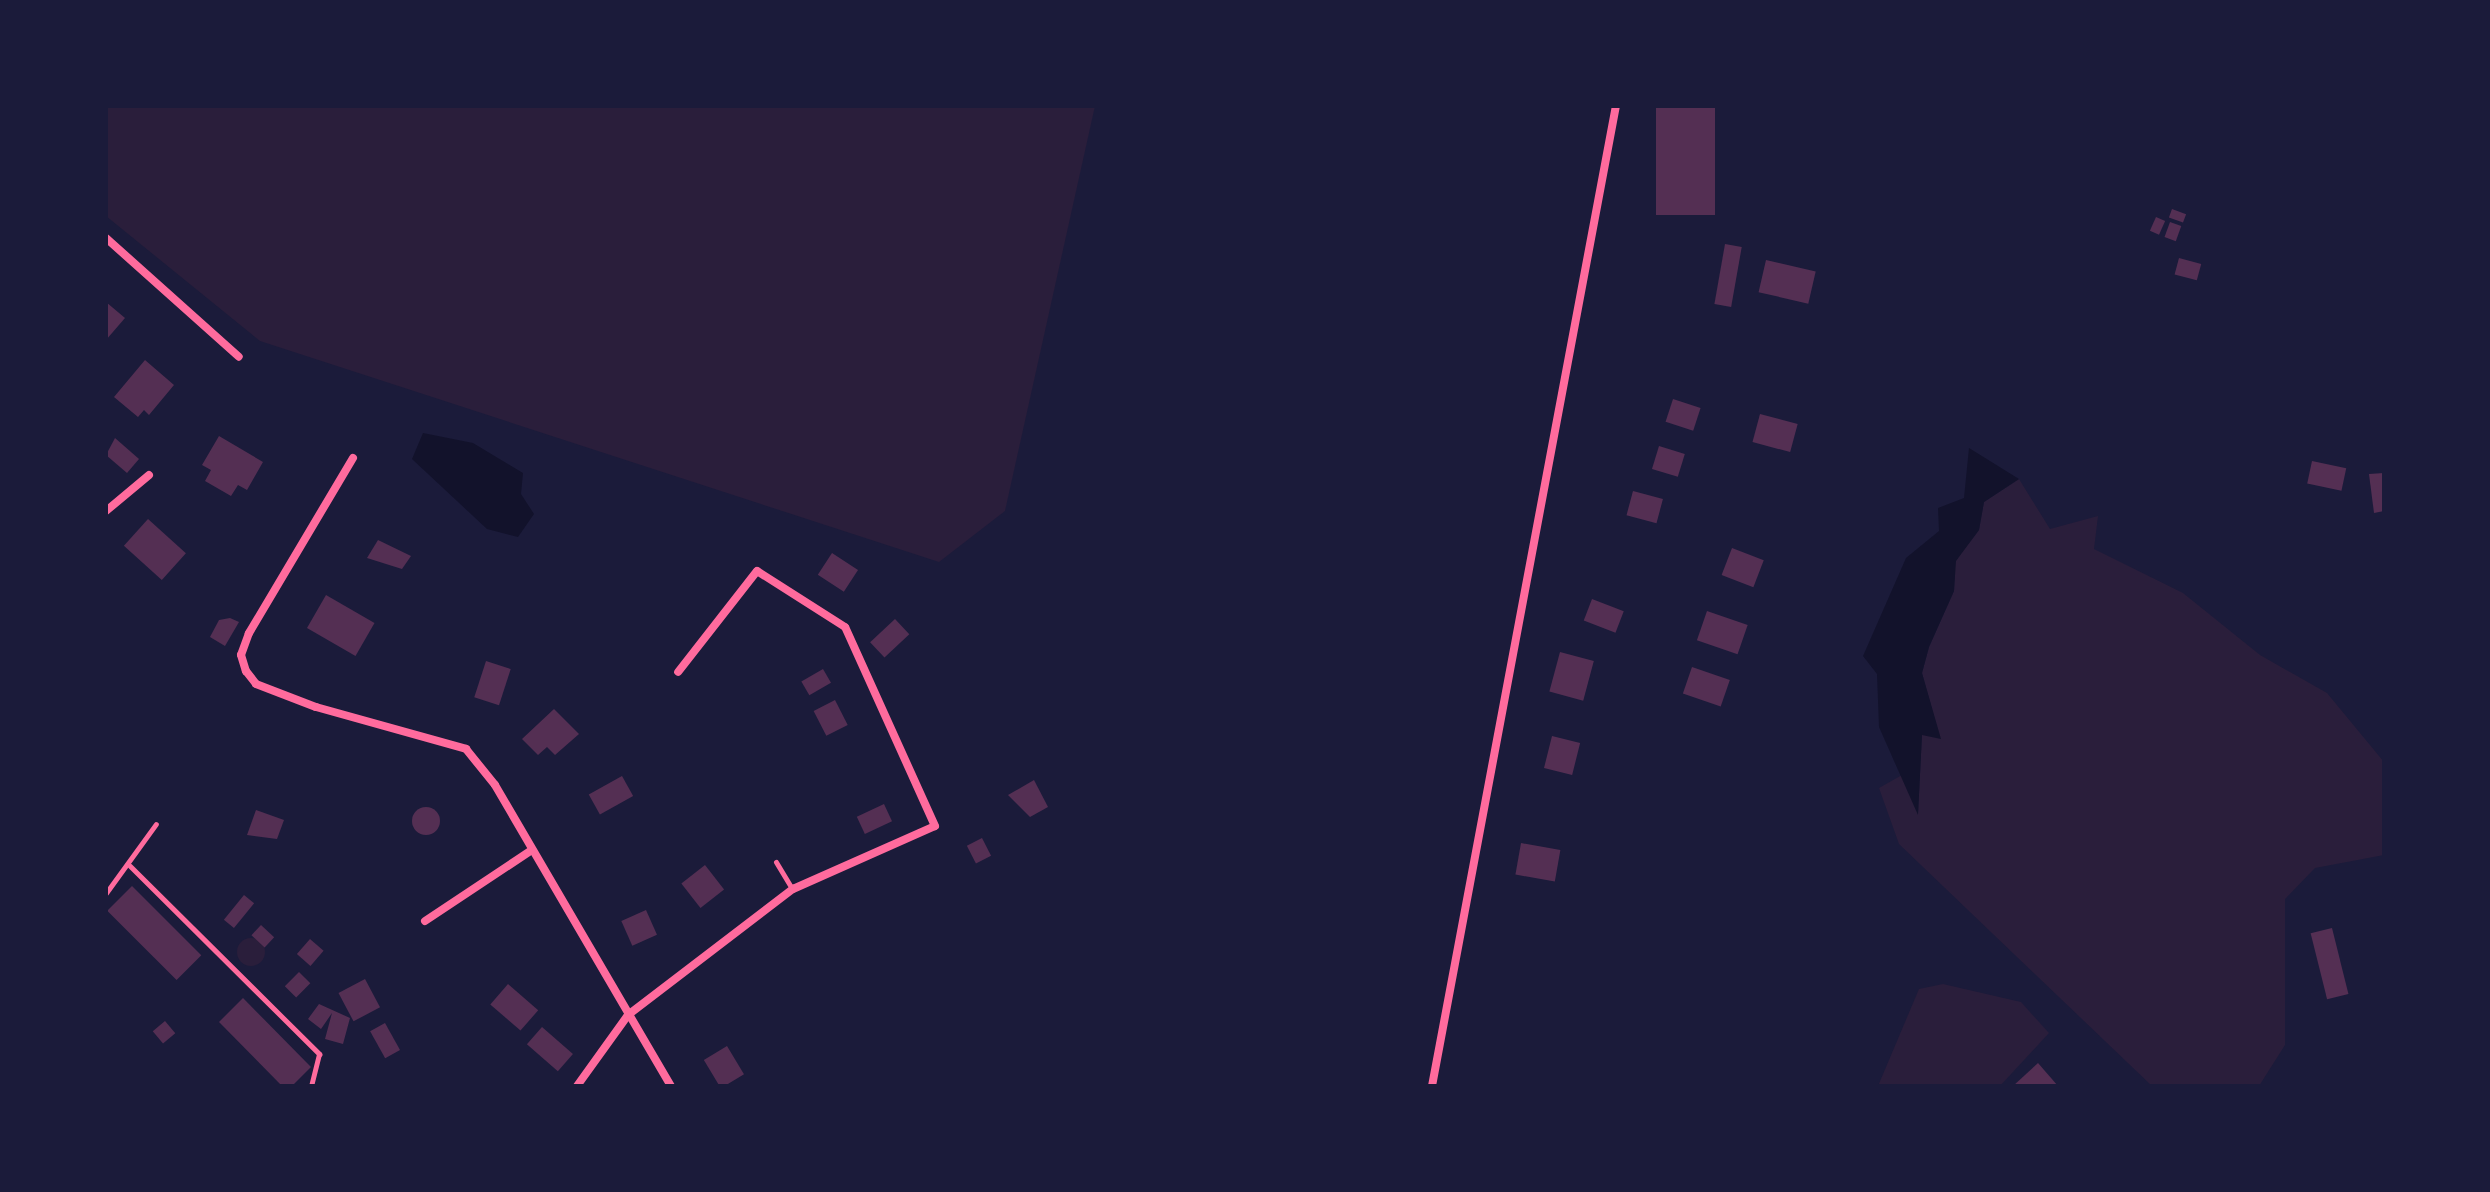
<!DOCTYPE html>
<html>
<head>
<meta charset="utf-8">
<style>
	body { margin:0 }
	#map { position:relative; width:2490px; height:1192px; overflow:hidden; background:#1b1b3a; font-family:"Source Serif 4",serif }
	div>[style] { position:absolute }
	.green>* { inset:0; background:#2a1e3b }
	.round { border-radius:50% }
	.water>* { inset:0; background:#12122b }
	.building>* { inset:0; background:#542f53; transform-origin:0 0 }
	.service>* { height:5px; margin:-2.5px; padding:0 2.5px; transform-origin:2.5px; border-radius:2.5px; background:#ff6b9d }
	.minor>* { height:8px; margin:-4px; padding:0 4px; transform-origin:4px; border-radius:4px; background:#ff6b9d }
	span { translate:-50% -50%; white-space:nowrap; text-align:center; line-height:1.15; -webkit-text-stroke:6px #1b1b3a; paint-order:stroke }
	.frame { position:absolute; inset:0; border:108px solid #1b1b3a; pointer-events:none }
</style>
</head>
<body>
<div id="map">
	<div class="green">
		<i style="clip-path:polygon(106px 106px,1095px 106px,1005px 511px,939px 562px,260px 341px,106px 216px)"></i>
		<i style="clip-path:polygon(2019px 479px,2050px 529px,2098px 516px,2094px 549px,2183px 593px,2260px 655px,2327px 693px,2384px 762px,2384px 855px,2315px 868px,2285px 899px,2285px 1045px,2259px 1086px,2152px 1086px,1899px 844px,1879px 788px,1902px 775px,1918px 813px,1922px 734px,1940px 738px,1922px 673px,1929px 647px,1954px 591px,1955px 561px,1979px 530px,1984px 502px)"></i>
		<i class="round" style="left:237px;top:938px;width:28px;height:28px"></i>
		<i style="clip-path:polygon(1943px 984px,2021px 1002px,2049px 1033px,2000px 1086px,1878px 1086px,1919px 989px)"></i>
	</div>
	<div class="water">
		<i style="clip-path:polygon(423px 433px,473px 443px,523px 473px,521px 494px,534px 514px,518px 537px,487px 529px,412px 459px)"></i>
		<i style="clip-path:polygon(1969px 448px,2019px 479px,1984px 502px,1979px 530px,1956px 561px,1954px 591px,1929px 647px,1922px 673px,1941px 739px,1922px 735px,1918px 815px,1879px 727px,1877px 674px,1863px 656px,1906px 558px,1939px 531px,1938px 508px,1964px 498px)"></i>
	</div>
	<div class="building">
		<i style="left:1656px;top:106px;width:59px;height:109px"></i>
		<i style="left:2172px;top:209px;width:15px;height:9px;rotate:20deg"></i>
		<i style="left:2156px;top:217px;width:10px;height:15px;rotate:24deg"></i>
		<i style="left:2170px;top:222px;width:12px;height:16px;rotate:20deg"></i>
		<i style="left:1725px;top:244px;width:17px;height:61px;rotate:10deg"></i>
		<i style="left:2179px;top:258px;width:23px;height:17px;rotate:15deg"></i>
		<i style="left:1766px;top:260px;width:51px;height:33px;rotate:13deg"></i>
		<i style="clip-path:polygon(106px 302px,125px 318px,106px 340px)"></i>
		<i style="clip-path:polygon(145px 360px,174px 385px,149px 415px,144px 410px,138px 417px,114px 397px)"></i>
		<i style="left:1673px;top:399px;width:29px;height:24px;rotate:18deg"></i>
		<i style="left:1760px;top:414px;width:39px;height:29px;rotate:15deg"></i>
		<i style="clip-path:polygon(219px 436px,263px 462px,247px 490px,238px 485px,231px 496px,205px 481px,211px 470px,202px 465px)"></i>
		<i style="clip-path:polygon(115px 438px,139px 459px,127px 473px,106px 455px)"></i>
		<i style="left:1659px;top:446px;width:27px;height:24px;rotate:17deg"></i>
		<i style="left:2312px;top:461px;width:35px;height:23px;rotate:12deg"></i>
		<i style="clip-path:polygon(2384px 473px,2384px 511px,2374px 513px,2369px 474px)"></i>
		<i style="left:1633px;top:491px;width:31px;height:25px;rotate:15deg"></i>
		<i style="left:148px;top:519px;width:51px;height:36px;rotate:42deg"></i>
		<i style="clip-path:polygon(378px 540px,411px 556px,402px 569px,367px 558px)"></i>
		<i style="left:1732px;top:548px;width:34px;height:29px;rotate:21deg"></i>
		<i style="left:832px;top:553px;width:31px;height:26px;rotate:33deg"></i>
		<i style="left:326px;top:595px;width:56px;height:38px;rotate:30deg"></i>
		<i style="left:1592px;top:599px;width:34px;height:23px;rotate:21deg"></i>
		<i style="left:1707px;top:611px;width:43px;height:31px;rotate:19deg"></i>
		<i style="clip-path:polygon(230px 618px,239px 622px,225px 646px,210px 637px,219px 620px)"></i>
		<i style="left:895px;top:619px;width:21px;height:34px;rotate:47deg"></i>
		<i style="left:1560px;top:652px;width:35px;height:41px;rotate:15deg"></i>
		<i style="left:486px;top:661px;width:26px;height:38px;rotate:18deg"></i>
		<i style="left:1692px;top:667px;width:40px;height:28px;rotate:19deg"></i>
		<i style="left:823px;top:669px;width:16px;height:25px;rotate:60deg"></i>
		<i style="left:835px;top:700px;width:28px;height:24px;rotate:63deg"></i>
		<i style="clip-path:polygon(554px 709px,579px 734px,555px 755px,547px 747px,538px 755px,522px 739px)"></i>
		<i style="left:1552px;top:736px;width:29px;height:33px;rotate:14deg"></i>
		<i style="left:622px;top:776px;width:23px;height:38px;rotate:61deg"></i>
		<i style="clip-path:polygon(1034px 780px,1048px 807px,1030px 817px,1008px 795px)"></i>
		<i style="left:884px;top:804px;width:19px;height:30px;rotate:65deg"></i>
		<i class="round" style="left:412px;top:807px;width:28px;height:28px"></i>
		<i style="clip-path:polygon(256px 810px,284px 820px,277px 839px,247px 835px)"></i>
		<i style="left:982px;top:838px;width:20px;height:17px;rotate:63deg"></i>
		<i style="left:1521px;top:843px;width:40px;height:32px;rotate:10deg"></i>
		<i style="left:705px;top:865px;width:31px;height:30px;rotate:52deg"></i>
		<i style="left:132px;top:886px;width:98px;height:35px;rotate:45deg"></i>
		<i style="left:244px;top:895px;width:13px;height:32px;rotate:39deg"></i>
		<i style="left:646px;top:910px;width:27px;height:27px;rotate:66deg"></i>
		<i style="left:261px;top:925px;width:18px;height:14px;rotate:43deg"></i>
		<i style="left:2332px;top:928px;width:68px;height:22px;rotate:76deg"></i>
		<i style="left:310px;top:939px;width:18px;height:20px;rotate:41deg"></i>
		<i style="left:299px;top:972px;width:16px;height:20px;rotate:45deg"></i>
		<i style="left:365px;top:979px;width:32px;height:30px;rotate:62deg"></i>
		<i style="left:508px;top:984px;width:40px;height:27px;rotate:41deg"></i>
		<i style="clip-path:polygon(243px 998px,311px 1067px,292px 1086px,282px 1086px,219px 1022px)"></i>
		<i style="clip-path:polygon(319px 1004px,350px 1018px,343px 1044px,325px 1039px,332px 1013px,321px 1029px,308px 1019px)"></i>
		<i style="left:165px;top:1021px;width:16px;height:16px;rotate:50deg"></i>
		<i style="left:385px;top:1023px;width:31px;height:17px;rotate:61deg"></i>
		<i style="left:542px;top:1027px;width:41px;height:23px;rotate:41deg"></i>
		<i style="left:727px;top:1046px;width:33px;height:27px;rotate:59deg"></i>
		<i style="clip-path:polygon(2038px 1063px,2058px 1086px,2013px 1086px)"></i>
	</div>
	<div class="service">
		<i style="left:776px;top:862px;width:31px;rotate:59deg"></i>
		<i style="left:130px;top:866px;width:267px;rotate:44.8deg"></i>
		<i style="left:319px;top:1054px;width:33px;rotate:104deg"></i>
		<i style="left:106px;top:893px;width:85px;rotate:-54.1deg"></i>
	</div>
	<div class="minor">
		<i style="left:106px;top:238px;width:178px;rotate:41.8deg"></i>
		<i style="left:353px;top:458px;width:204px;rotate:120.7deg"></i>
		<i style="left:249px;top:633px;width:23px;rotate:110deg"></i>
		<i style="left:241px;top:655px;width:17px;rotate:73deg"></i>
		<i style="left:246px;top:671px;width:16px;rotate:52deg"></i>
		<i style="left:256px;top:684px;width:64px;rotate:21deg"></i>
		<i style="left:316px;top:707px;width:156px;rotate:15.6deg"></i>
		<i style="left:466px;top:749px;width:46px;rotate:51.1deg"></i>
		<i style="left:495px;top:785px;width:349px;rotate:59.7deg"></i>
		<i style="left:106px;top:511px;width:56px;rotate:-39.9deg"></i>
		<i style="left:425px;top:921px;width:128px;rotate:-33.6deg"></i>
		<i style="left:577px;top:1086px;width:87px;rotate:-54.3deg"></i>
		<i style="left:628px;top:1015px;width:208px;rotate:-37.4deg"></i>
		<i style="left:793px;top:889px;width:155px;rotate:-23.9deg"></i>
		<i style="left:935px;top:826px;width:218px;rotate:-114.3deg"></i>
		<i style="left:845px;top:627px;width:104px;rotate:-147.5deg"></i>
		<i style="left:757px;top:571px;width:128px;rotate:128deg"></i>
		<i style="left:1432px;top:1086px;width:997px;rotate:-79.37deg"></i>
	</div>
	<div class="frame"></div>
</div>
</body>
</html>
